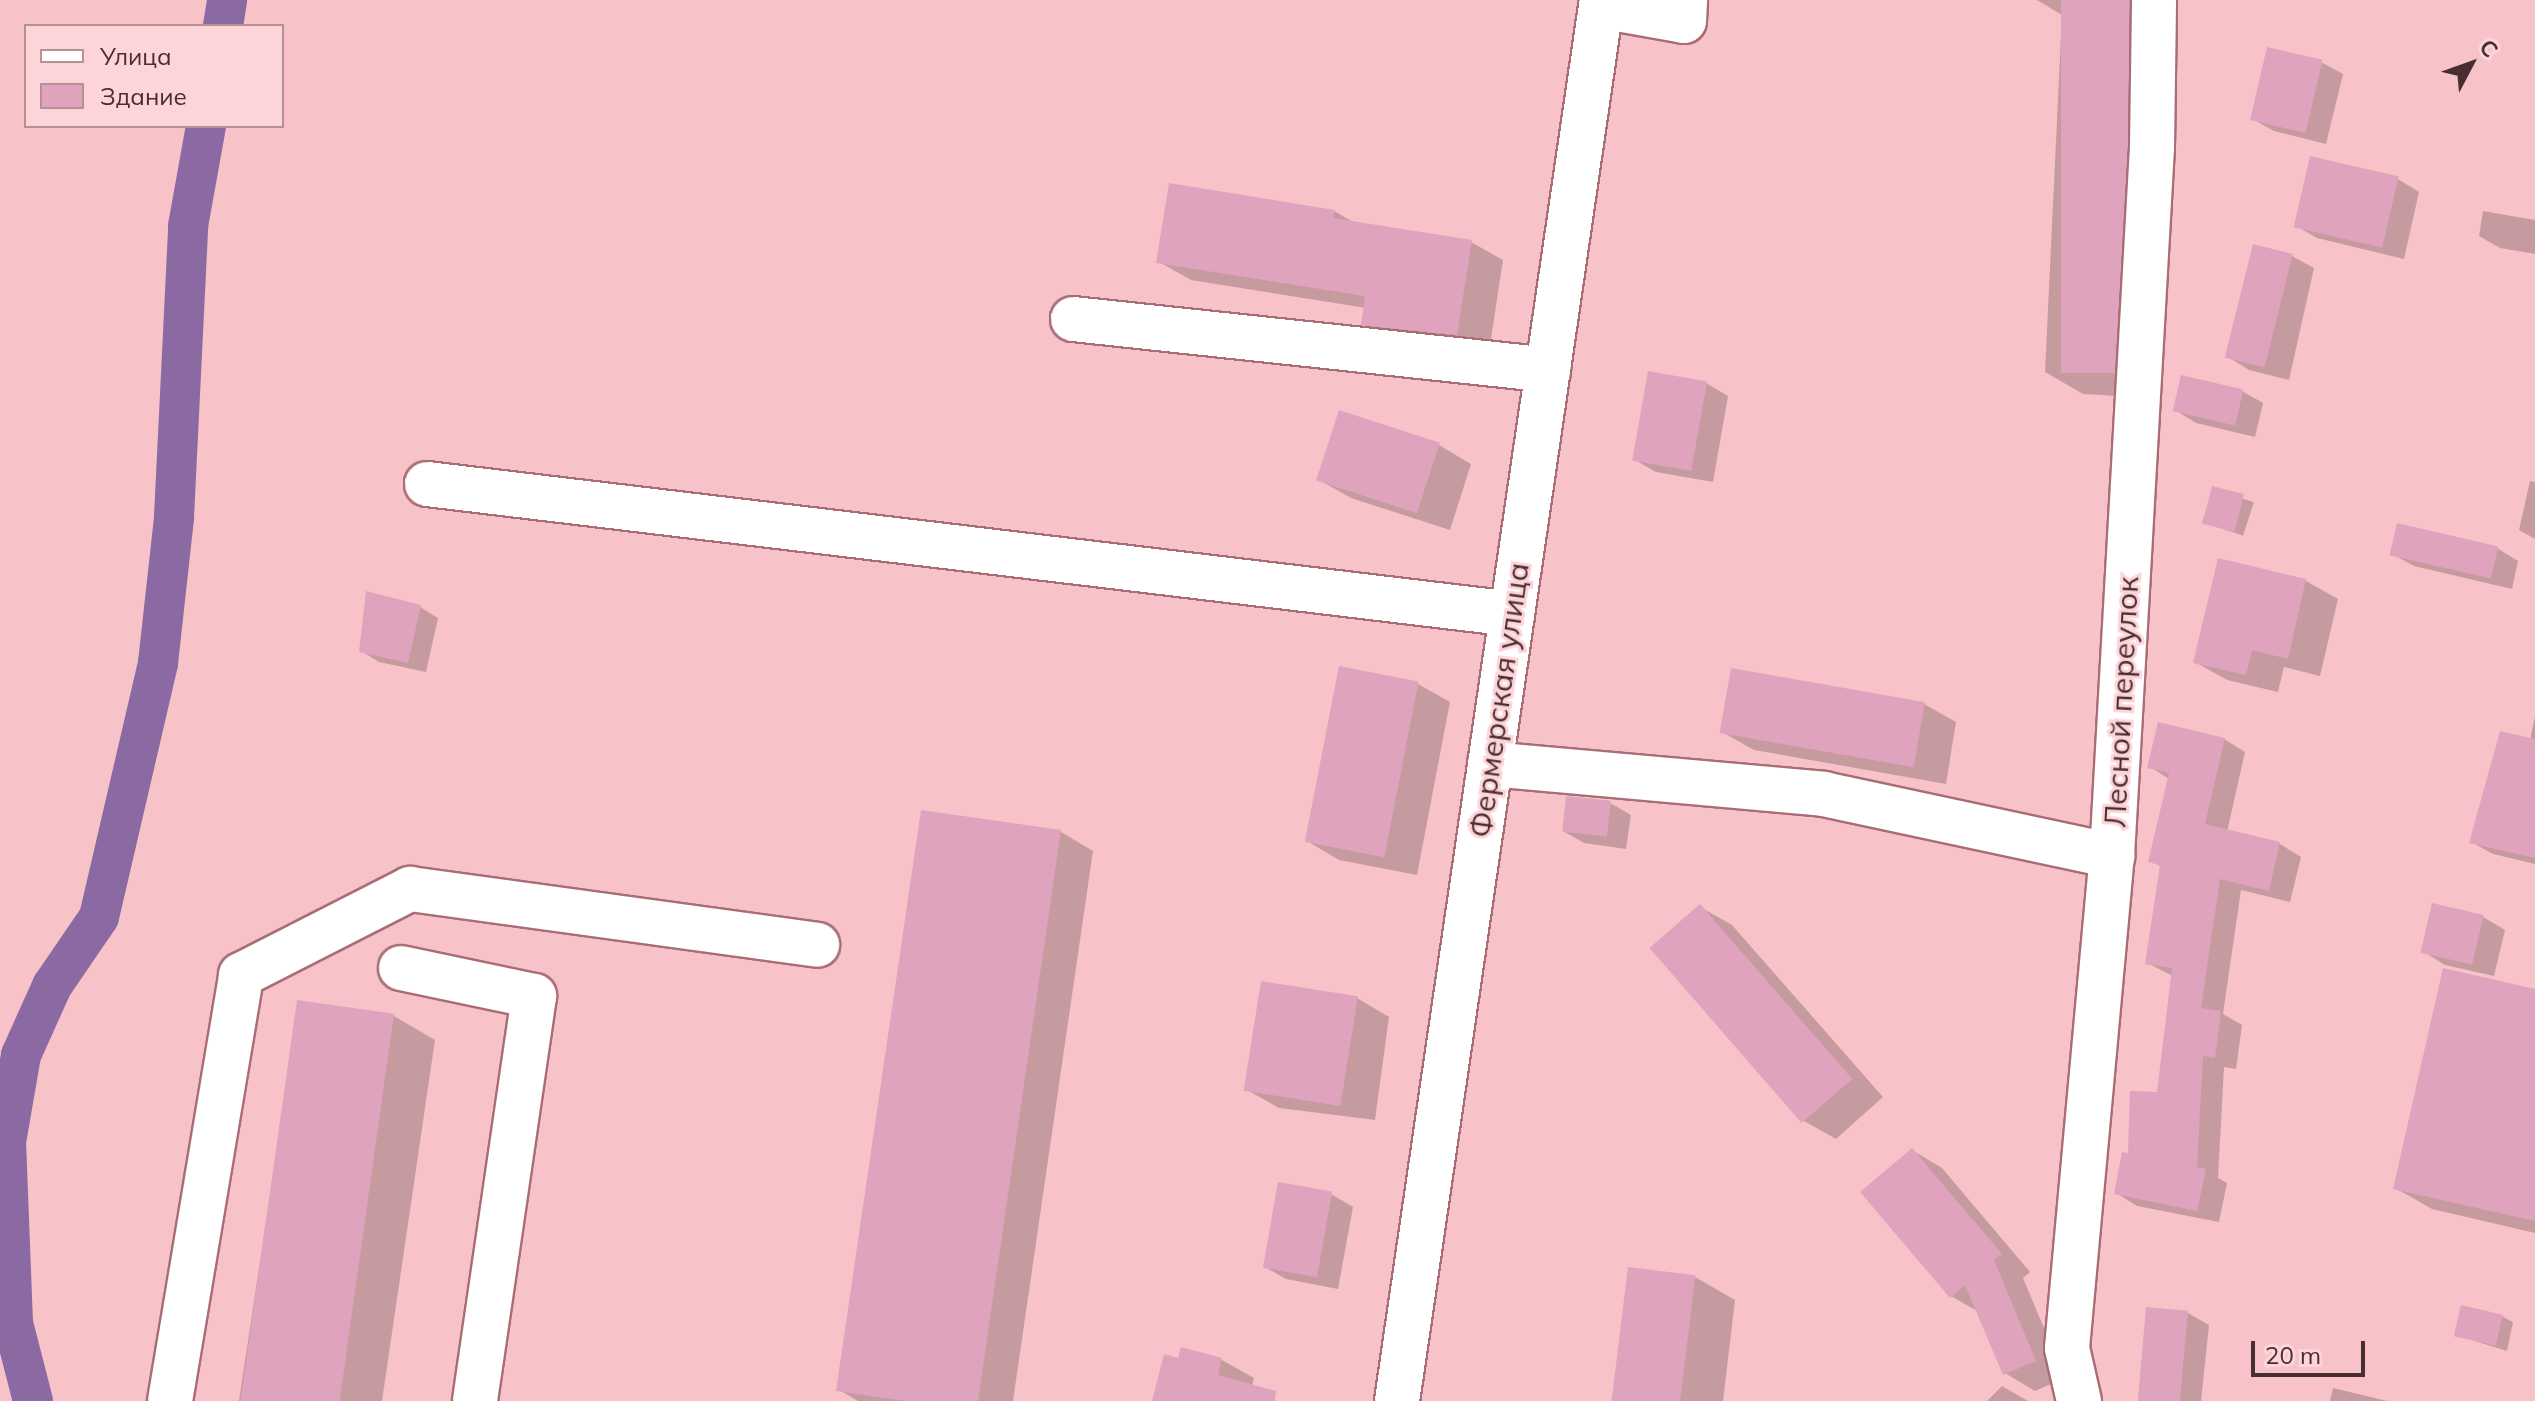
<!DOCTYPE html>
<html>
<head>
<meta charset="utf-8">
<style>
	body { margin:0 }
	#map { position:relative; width:2535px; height:1401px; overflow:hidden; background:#f8c2c9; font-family:Mulish,sans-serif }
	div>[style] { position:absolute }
	.shadow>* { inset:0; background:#0003; transform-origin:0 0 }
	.canal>* { height:40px; margin:-20px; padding:0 20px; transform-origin:20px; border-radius:20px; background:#8b69a3 }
	.building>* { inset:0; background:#dfa3be; transform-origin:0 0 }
	.roads { filter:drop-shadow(2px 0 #a96d75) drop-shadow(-2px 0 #a96d75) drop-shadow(0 2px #a96d75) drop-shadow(0 -2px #a96d75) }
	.minor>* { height:44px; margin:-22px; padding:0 22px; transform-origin:22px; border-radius:22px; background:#fff }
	span { translate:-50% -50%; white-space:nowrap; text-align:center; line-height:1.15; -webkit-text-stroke:6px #fdd4d8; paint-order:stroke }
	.street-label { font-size:30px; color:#482d31 }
	.legend { position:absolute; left:24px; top:24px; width:260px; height:104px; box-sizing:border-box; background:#fdd4d8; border:2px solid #b59195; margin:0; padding:10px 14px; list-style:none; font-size:24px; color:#482d31 }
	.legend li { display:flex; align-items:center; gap:16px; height:40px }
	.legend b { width:40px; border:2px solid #b59195 }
	.north { position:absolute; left:2431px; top:24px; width:80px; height:80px; -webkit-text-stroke:6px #fdd4d8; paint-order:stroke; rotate:49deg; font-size:22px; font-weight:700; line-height:32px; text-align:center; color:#482d31 }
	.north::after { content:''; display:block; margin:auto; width:28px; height:36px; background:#482d31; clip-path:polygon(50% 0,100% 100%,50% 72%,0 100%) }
	.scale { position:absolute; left:2251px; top:1341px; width:114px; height:36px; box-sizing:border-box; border:4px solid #482d31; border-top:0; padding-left:10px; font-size:24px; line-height:28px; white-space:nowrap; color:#482d31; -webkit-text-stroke:6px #fdd4d8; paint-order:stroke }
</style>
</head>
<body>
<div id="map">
	<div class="shadow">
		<i style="clip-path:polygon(2037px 0,2174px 0,2152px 398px,2083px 394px,2045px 372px,2062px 15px)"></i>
		<i style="clip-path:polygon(2321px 62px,2343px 74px,2326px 144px,2274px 131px,2252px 119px)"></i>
		<i style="clip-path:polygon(2398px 179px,2419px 192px,2404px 259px,2317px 238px,2296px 226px)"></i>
		<i style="clip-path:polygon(1334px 211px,1355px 223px,1471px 242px,1503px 260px,1489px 352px,1395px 342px,1363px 324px,1366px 308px,1191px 280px,1159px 262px)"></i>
		<i style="clip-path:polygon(2483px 211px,2535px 220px,2535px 254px,2500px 248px,2479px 236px)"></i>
		<i style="clip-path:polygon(2292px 256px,2314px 268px,2289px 380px,2249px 370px,2228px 357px)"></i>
		<i style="clip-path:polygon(1706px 383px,1728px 396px,1713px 482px,1656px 472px,1635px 460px)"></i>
		<i style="clip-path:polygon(2242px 391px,2263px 403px,2255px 437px,2196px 423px,2175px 410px)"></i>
		<i style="clip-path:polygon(1439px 445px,1471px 464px,1450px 530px,1351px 498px,1319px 480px)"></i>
		<i style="clip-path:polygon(2530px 481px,2535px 482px,2535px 539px,2519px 530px)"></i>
		<i style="left:2213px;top:489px;width:43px;height:35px;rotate:18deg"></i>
		<i style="clip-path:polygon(2497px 548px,2518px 561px,2512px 589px,2414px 566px,2392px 554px)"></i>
		<i style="clip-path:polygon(2306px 581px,2338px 599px,2320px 676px,2284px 667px,2278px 692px,2227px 680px,2195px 662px)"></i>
		<i style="clip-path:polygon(420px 607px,438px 618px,426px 672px,379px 662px,361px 651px)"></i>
		<i style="clip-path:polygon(1340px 668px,1418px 684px,1450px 702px,1417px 875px,1339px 860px,1307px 841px)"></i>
		<i style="clip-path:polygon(1924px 704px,1956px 722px,1946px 784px,1754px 750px,1722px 732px)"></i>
		<i style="clip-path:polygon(2535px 716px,2535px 864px,2493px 854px,2471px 842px,2530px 740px)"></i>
		<i style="clip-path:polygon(2224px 739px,2245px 752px,2227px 832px,2280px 844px,2301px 857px,2290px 902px,2241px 890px,2223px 1014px,2242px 1025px,2236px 1069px,2224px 1067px,2218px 1178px,2227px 1183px,2219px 1222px,2137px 1206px,2116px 1193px,2159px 1094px,2173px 976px,2147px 963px,2162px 867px,2150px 861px,2169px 779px,2150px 767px)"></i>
		<i style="clip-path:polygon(1610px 803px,1631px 815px,1626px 849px,1584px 843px,1563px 831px)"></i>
		<i style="clip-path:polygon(923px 812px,1061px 832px,1093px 851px,1013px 1401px,858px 1401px,839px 1390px)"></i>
		<i style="clip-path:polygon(1700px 907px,1732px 925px,1883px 1097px,1836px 1139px,1804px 1121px,1652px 948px)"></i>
		<i style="clip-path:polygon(2483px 917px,2505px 930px,2494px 976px,2445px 965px,2424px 952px)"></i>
		<i style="clip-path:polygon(2535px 991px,2535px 1233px,2432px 1209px,2395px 1188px)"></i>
		<i style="clip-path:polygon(1357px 998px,1389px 1017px,1375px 1120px,1279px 1108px,1247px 1090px)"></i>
		<i style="clip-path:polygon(299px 1002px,394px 1016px,435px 1040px,382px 1401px,239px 1401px)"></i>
		<i style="clip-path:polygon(1912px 1150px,1942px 1168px,2030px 1272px,2023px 1278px,2065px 1378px,2035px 1391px,2005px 1373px,1979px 1312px,1951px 1296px)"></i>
		<i style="clip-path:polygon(1331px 1194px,1353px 1207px,1338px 1289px,1286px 1279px,1265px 1267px)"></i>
		<i style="clip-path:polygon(1695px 1277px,1735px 1300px,1723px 1401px,1614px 1401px)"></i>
		<i style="clip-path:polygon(2148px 1309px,2188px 1313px,2209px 1325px,2201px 1401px,2139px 1401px)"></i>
		<i style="clip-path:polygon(2503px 1317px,2513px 1322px,2507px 1351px,2456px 1335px)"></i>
		<i style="clip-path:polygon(1222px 1360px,1254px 1378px,1251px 1390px,1270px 1401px,1154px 1401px,1180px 1361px)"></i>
		<i style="clip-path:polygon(2002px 1386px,2028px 1401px,1987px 1401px)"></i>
		<i style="clip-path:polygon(2333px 1388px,2387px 1401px,2330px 1401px)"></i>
	</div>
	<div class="canal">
		<i style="left:223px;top:26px;width:26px;rotate:-81deg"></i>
		<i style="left:33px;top:1401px;width:81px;rotate:-104.4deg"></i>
		<i style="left:13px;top:1323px;width:181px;rotate:-92.2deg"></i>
		<i style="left:6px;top:1142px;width:88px;rotate:-80.2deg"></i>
		<i style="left:21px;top:1055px;width:76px;rotate:-65.8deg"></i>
		<i style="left:52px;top:986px;width:83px;rotate:-55.7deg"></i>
		<i style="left:99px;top:917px;width:261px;rotate:-76.9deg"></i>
		<i style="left:158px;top:663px;width:147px;rotate:-83.7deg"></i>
		<i style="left:174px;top:517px;width:291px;rotate:-87.2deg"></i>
		<i style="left:188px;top:226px;width:102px;rotate:-79.8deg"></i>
	</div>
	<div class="building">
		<i style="left:2061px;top:0;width:68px;height:373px"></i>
		<i style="left:2267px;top:47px;width:57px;height:75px;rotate:13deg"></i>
		<i style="left:2310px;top:156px;width:91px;height:73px;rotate:13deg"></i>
		<i style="clip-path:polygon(1169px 183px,1335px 210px,1333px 218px,1472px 240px,1457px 335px,1361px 325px,1365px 296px,1156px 263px)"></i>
		<i style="left:2253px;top:244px;width:41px;height:117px;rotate:14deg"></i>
		<i style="left:1648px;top:371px;width:60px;height:91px;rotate:10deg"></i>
		<i style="left:2181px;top:375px;width:64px;height:37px;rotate:13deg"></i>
		<i style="left:1339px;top:410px;width:106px;height:74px;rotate:18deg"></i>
		<i style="left:2212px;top:486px;width:33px;height:39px;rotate:14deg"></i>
		<i style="left:2397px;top:523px;width:104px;height:33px;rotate:13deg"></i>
		<i style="clip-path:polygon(2218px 558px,2306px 579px,2288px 659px,2252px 650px,2246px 675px,2193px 663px)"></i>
		<i style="clip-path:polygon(366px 591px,421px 605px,408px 663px,359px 652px)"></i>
		<i style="left:1339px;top:666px;width:81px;height:179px;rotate:11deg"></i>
		<i style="left:1731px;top:668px;width:197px;height:66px;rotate:10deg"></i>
		<i style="clip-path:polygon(2158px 722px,2225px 738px,2205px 824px,2280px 842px,2269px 891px,2220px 879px,2201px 1008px,2221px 1011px,2215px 1058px,2203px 1056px,2197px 1167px,2206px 1169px,2197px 1211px,2114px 1194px,2122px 1152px,2128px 1153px,2130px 1091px,2157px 1092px,2172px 968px,2145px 964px,2160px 865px,2148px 862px,2169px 773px,2147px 768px)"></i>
		<i style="clip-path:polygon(2500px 731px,2535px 739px,2535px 858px,2469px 843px)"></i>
		<i style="left:1566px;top:796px;width:45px;height:36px;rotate:6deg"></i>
		<i style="clip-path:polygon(921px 810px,1061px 830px,978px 1401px,905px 1401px,836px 1391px)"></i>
		<i style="left:2432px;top:903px;width:53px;height:51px;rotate:13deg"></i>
		<i style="left:1700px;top:904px;width:232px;height:67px;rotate:49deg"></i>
		<i style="clip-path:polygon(2443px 968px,2535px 989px,2535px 1221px,2393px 1189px)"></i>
		<i style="left:1261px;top:981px;width:98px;height:111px;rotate:9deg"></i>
		<i style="left:297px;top:1000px;width:98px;height:405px;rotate:8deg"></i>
		<i style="clip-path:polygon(1912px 1148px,2002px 1254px,1994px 1260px,2036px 1361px,2003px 1375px,1965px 1285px,1950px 1298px,1860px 1192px)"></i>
		<i style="left:1278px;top:1182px;width:55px;height:87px;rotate:10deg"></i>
		<i style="left:1628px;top:1267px;width:68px;height:135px;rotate:7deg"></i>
		<i style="left:2461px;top:1305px;width:43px;height:32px;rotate:13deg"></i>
		<i style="left:2146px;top:1307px;width:42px;height:94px;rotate:5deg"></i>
		<i style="clip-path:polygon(1181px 1347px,1222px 1358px,1218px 1375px,1276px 1391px,1275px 1401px,1152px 1401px,1164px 1354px,1178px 1358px)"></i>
	</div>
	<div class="roads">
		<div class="minor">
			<i style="left:1601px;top:6px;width:84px;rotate:10.2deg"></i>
			<i style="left:1684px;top:21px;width:21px;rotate:-87deg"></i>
			<i style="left:1073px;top:319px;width:478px;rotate:6.1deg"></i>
			<i style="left:427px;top:484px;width:1093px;rotate:6.83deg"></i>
			<i style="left:1490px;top:764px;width:335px;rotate:5.1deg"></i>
			<i style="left:1824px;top:794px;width:295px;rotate:12.1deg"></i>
			<i style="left:401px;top:968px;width:136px;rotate:11.9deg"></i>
			<i style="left:534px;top:996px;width:409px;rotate:98.3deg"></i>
			<i style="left:170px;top:1401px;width:432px;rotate:-80.5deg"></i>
			<i style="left:241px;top:975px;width:190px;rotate:-27deg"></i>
			<i style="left:410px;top:889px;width:411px;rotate:7.8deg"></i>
			<i style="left:1397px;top:1401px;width:1416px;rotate:-81.68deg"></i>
			<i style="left:2079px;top:1401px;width:54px;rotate:-102.8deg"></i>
			<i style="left:2067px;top:1348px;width:494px;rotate:-84.8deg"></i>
			<i style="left:2112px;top:856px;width:709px;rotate:-86.77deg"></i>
			<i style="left:2152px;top:148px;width:148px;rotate:-89.2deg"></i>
		</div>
	</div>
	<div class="street-label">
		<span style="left:1499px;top:700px;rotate:-82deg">Фермерская улица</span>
		<span style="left:2121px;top:702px;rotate:-87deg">Лесной переулок</span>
	</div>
	<ul class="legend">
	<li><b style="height:10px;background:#fff"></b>Улица</li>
	<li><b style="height:22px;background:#dfa3be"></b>Здание</li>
	</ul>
	<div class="north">С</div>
	<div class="scale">20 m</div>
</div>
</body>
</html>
